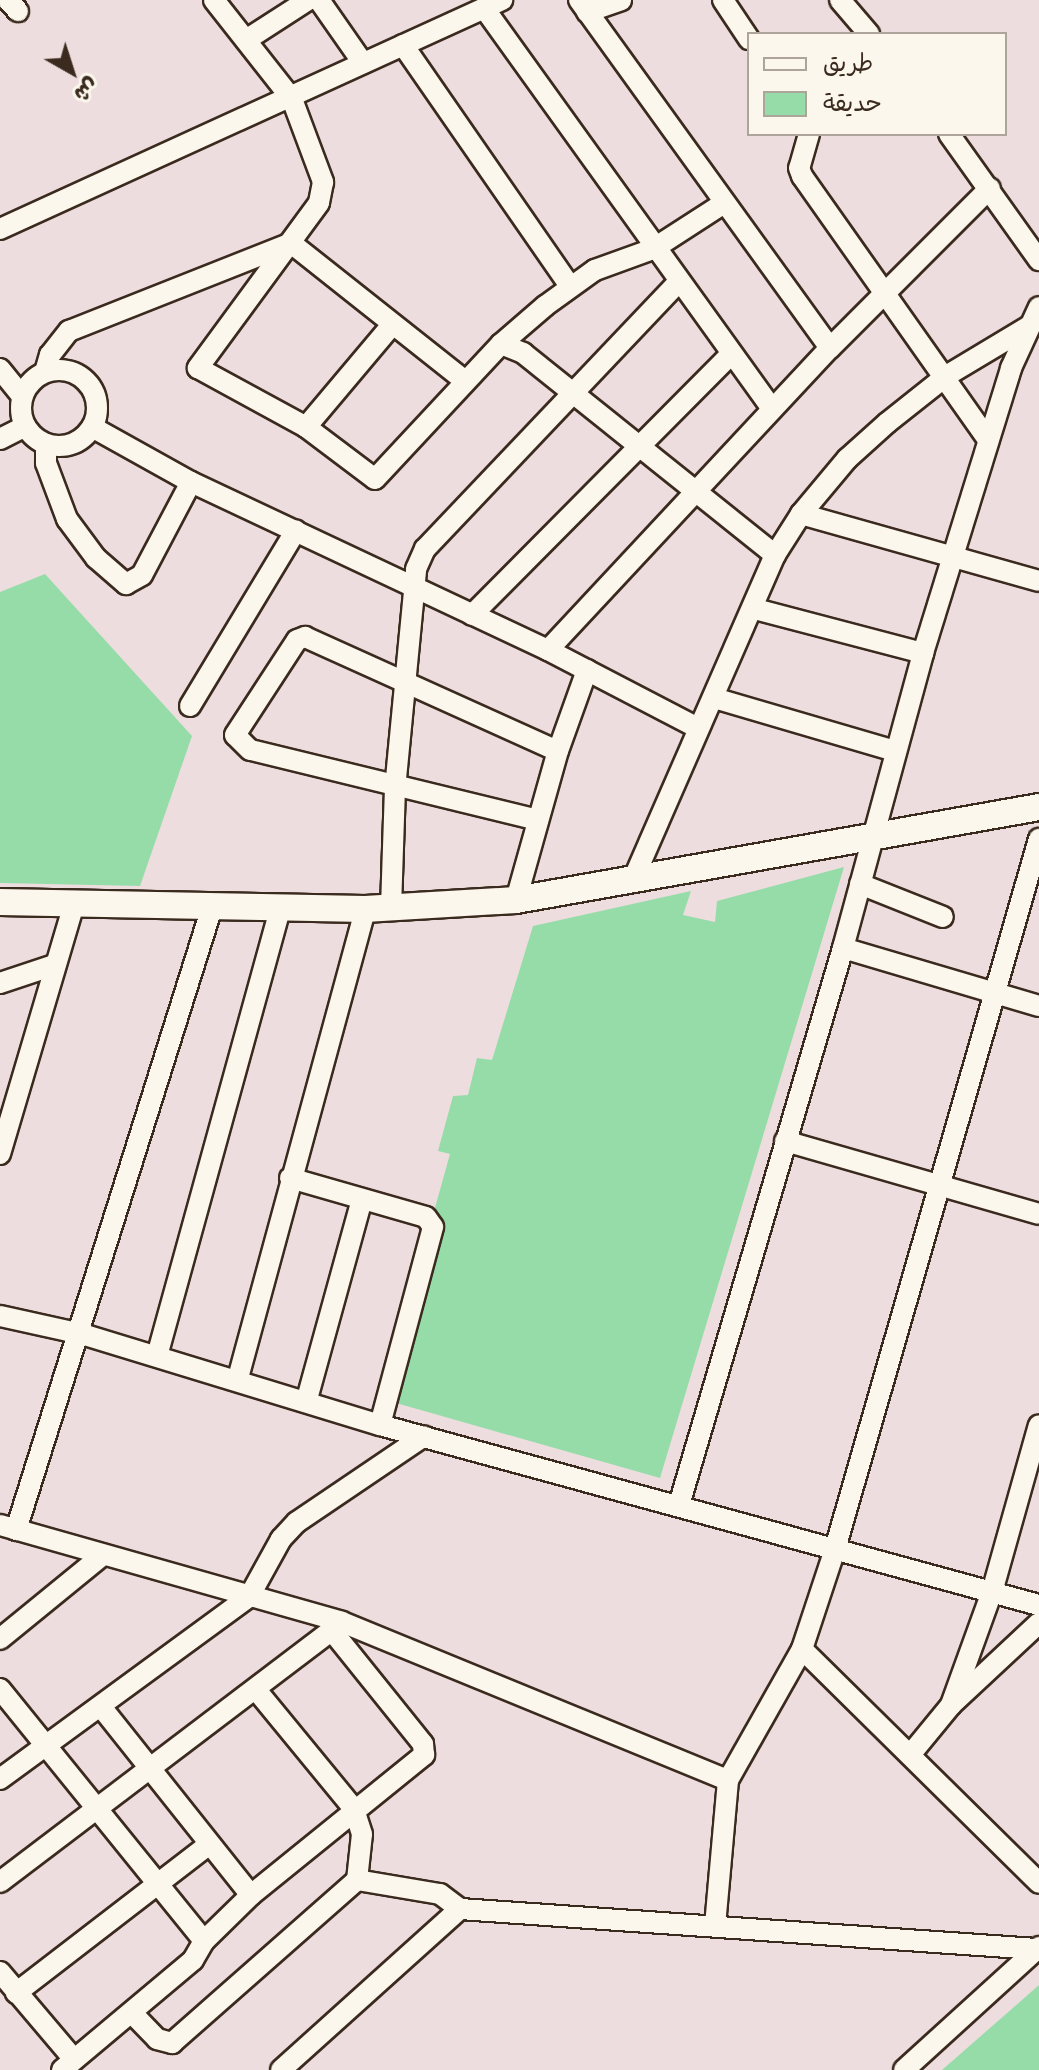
<!DOCTYPE html>
<html>
<head>
<meta charset="utf-8">
<style>
	body { margin:0 }
	#map { position:relative; width:1039px; height:2070px; overflow:hidden; background:#eeddde; font-family:"Patrick Hand","Playpen Sans Arabic",sans-serif }
	div>[style] { position:absolute }
	.green>* { inset:0; background:#96dca9 }
	.roads { filter:drop-shadow(2px 0 #3b2a1e) drop-shadow(-2px 0 #3b2a1e) drop-shadow(0 2px #3b2a1e) drop-shadow(0 -2px #3b2a1e) }
	.minor>* { height:20px; margin:-10px; padding:0 10px; transform-origin:10px; border-radius:10px; background:#fbf7ec }
	.minor>.ring { margin:-10px; padding:0; box-sizing:content-box; background:none; border:20px solid #fbf7ec; border-radius:50% }
	.major>* { height:26px; margin:-13px; padding:0 13px; transform-origin:13px; border-radius:13px; background:#fbf7ec }
	span { translate:-50% -50%; white-space:nowrap; text-align:center; line-height:1.15; -webkit-text-stroke:6px #fbf7ec; paint-order:stroke }
	.legend { position:absolute; left:747px; top:32px; width:260px; height:104px; box-sizing:border-box; background:#fbf7ec; border:2px solid #aea59a; margin:0; padding:10px 14px; list-style:none; font-size:24px; color:#3b2a1e }
	.legend li { display:flex; align-items:center; gap:16px; height:40px }
	.legend b { width:40px; border:2px solid #aea59a }
	.north { position:absolute; left:32px; top:32px; width:80px; height:80px; -webkit-text-stroke:6px #fbf7ec; paint-order:stroke; rotate:141deg; font-size:22px; font-weight:700; line-height:32px; text-align:center; color:#3b2a1e }
	.north::after { content:''; display:block; margin:auto; width:28px; height:36px; background:#3b2a1e; clip-path:polygon(50% 0,100% 100%,50% 72%,0 100%) }
</style>
</head>
<body>
<div id="map">
	<div class="green">
		<i style="clip-path:polygon(45px 574px,192px 736px,140px 886px,0 883px,0 592px)"></i>
		<i style="clip-path:polygon(844px 867px,660px 1478px,389px 1401px,443px 1228px,431px 1222px,450px 1154px,438px 1151px,453px 1096px,468px 1095px,477px 1058px,492px 1060px,533px 926px,691px 891px,683px 915px,715px 922px,717px 901px)"></i>
		<i style="clip-path:polygon(1039px 1985px,1039px 2070px,942px 2070px)"></i>
	</div>
	<div class="roads">
		<div class="minor">
			<i style="left:8px;top:0;width:15px;rotate:48deg"></i>
			<i style="left:214px;top:0;width:126px;rotate:51.8deg"></i>
			<i style="left:292px;top:99px;width:89px;rotate:69.5deg"></i>
			<i style="left:323px;top:182px;width:21px;rotate:101deg"></i>
			<i style="left:319px;top:203px;width:205px;rotate:126.3deg"></i>
			<i style="left:198px;top:368px;width:123px;rotate:28.6deg"></i>
			<i style="left:306px;top:427px;width:86px;rotate:37deg"></i>
			<i style="left:375px;top:479px;width:185px;rotate:-47deg"></i>
			<i style="left:501px;top:344px;width:58px;rotate:-40.8deg"></i>
			<i style="left:545px;top:306px;width:62px;rotate:-35.8deg"></i>
			<i style="left:595px;top:270px;width:62px;rotate:-19.9deg"></i>
			<i style="left:653px;top:249px;width:85px;rotate:-32.9deg"></i>
			<i style="left:319px;top:0;width:77px;rotate:55.1deg"></i>
			<i style="left:579px;top:0;width:429px;rotate:54.2deg"></i>
			<i style="left:723px;top:0;width:47px;rotate:56.3deg"></i>
			<i style="left:840px;top:0;width:45px;rotate:49.5deg"></i>
			<i style="left:484px;top:8px;width:494px;rotate:54.3deg"></i>
			<i style="left:587px;top:12px;width:36px;rotate:-19deg"></i>
			<i style="left:246px;top:40px;width:74px;rotate:-32.8deg"></i>
			<i style="left:403px;top:45px;width:293px;rotate:55.3deg"></i>
			<i style="left:809px;top:134px;width:35px;rotate:106deg"></i>
			<i style="left:799px;top:168px;width:9px;rotate:69deg"></i>
			<i style="left:802px;top:176px;width:323px;rotate:54.8deg"></i>
			<i style="left:949px;top:134px;width:155px;rotate:54.5deg"></i>
			<i style="left:0;top:229px;width:552px;rotate:-24.52deg"></i>
			<i style="left:501px;top:344px;width:24px;rotate:22deg"></i>
			<i style="left:523px;top:353px;width:323px;rotate:38.7deg"></i>
			<i style="left:0;top:369px;width:35px;rotate:51deg"></i>
			<i class="ring" style="left:21px;top:370px;width:56px;height:56px"></i>
			<i style="left:45px;top:372px;width:18px;rotate:-74deg"></i>
			<i style="left:50px;top:355px;width:31px;rotate:-52deg"></i>
			<i style="left:69px;top:331px;width:239px;rotate:-21.6deg"></i>
			<i style="left:291px;top:243px;width:222px;rotate:38.4deg"></i>
			<i style="left:92px;top:427px;width:113px;rotate:29.1deg"></i>
			<i style="left:191px;top:482px;width:395px;rotate:25.2deg"></i>
			<i style="left:548px;top:650px;width:169px;rotate:27.5deg"></i>
			<i style="left:306px;top:427px;width:133px;rotate:-49.9deg"></i>
			<i style="left:0;top:439px;width:28px;rotate:-27deg"></i>
			<i style="left:46px;top:444px;width:19px;rotate:90deg"></i>
			<i style="left:46px;top:463px;width:60px;rotate:69.4deg"></i>
			<i style="left:67px;top:519px;width:49px;rotate:53.4deg"></i>
			<i style="left:96px;top:558px;width:40px;rotate:41deg"></i>
			<i style="left:126px;top:584px;width:18px;rotate:-29deg"></i>
			<i style="left:142px;top:575px;width:105px;rotate:-62.2deg"></i>
			<i style="left:801px;top:514px;width:247px;rotate:15.7deg"></i>
			<i style="left:755px;top:609px;width:174px;rotate:14.7deg"></i>
			<i style="left:472px;top:615px;width:368px;rotate:-45.2deg"></i>
			<i style="left:548px;top:650px;width:413px;rotate:-47deg"></i>
			<i style="left:830px;top:348px;width:226px;rotate:-45deg"></i>
			<i style="left:714px;top:698px;width:189px;rotate:16.3deg"></i>
			<i style="left:190px;top:706px;width:205px;rotate:-58.9deg"></i>
			<i style="left:538px;top:820px;width:296px;rotate:-166.3deg"></i>
			<i style="left:250px;top:750px;width:21px;rotate:-135deg"></i>
			<i style="left:235px;top:735px;width:113px;rotate:-56.9deg"></i>
			<i style="left:297px;top:640px;width:9px;rotate:-21deg"></i>
			<i style="left:305px;top:637px;width:277px;rotate:24.3deg"></i>
			<i style="left:632px;top:882px;width:357px;rotate:-66.4deg"></i>
			<i style="left:775px;top:555px;width:49px;rotate:-57.6deg"></i>
			<i style="left:801px;top:514px;width:72px;rotate:-50.1deg"></i>
			<i style="left:847px;top:459px;width:54px;rotate:-42deg"></i>
			<i style="left:887px;top:423px;width:75px;rotate:-38.5deg"></i>
			<i style="left:946px;top:376px;width:96px;rotate:-30.9deg"></i>
			<i style="left:860px;top:884px;width:89px;rotate:21.7deg"></i>
			<i style="left:516px;top:900px;width:155px;rotate:-74.3deg"></i>
			<i style="left:558px;top:751px;width:86px;rotate:-70.3deg"></i>
			<i style="left:391px;top:908px;width:119px;rotate:-88.1deg"></i>
			<i style="left:395px;top:789px;width:221px;rotate:-84.5deg"></i>
			<i style="left:416px;top:569px;width:22px;rotate:-66deg"></i>
			<i style="left:425px;top:549px;width:366px;rotate:-46.5deg"></i>
			<i style="left:843px;top:948px;width:204px;rotate:16.5deg"></i>
			<i style="left:0;top:983px;width:57px;rotate:-18.4deg"></i>
			<i style="left:785px;top:1141px;width:264px;rotate:16deg"></i>
			<i style="left:0;top:1154px;width:261px;rotate:-73.5deg"></i>
			<i style="left:290px;top:1178px;width:141px;rotate:16deg"></i>
			<i style="left:426px;top:1217px;width:12px;rotate:55deg"></i>
			<i style="left:433px;top:1227px;width:205px;rotate:105deg"></i>
			<i style="left:0;top:1316px;width:84px;rotate:12.4deg"></i>
			<i style="left:82px;top:1334px;width:312px;rotate:17deg"></i>
			<i style="left:380px;top:1425px;width:683px;rotate:15.28deg"></i>
			<i style="left:157px;top:1356px;width:464px;rotate:-74.6deg"></i>
			<i style="left:238px;top:1378px;width:486px;rotate:-74.8deg"></i>
			<i style="left:307px;top:1399px;width:207px;rotate:-74.6deg"></i>
			<i style="left:679px;top:1505px;width:581px;rotate:-73.59deg"></i>
			<i style="left:843px;top:948px;width:306px;rotate:-74.8deg"></i>
			<i style="left:923px;top:653px;width:298px;rotate:-72.8deg"></i>
			<i style="left:1011px;top:368px;width:67px;rotate:-65.3deg"></i>
			<i style="left:0;top:1525px;width:355px;rotate:15.8deg"></i>
			<i style="left:342px;top:1622px;width:417px;rotate:22.3deg"></i>
			<i style="left:16px;top:1530px;width:656px;rotate:-72.53deg"></i>
			<i style="left:0;top:1639px;width:133px;rotate:-39.2deg"></i>
			<i style="left:802px;top:1649px;width:333px;rotate:44.6deg"></i>
			<i style="left:0;top:1689px;width:324px;rotate:51deg"></i>
			<i style="left:951px;top:1705px;width:120px;rotate:-70.1deg"></i>
			<i style="left:992px;top:1592px;width:173px;rotate:-74.3deg"></i>
			<i style="left:102px;top:1708px;width:239px;rotate:51.5deg"></i>
			<i style="left:910px;top:1755px;width:65px;rotate:-50.6deg"></i>
			<i style="left:951px;top:1705px;width:120px;rotate:-43deg"></i>
			<i style="left:0;top:1779px;width:308px;rotate:-36.2deg"></i>
			<i style="left:249px;top:1597px;width:66px;rotate:-61.1deg"></i>
			<i style="left:281px;top:1539px;width:23px;rotate:-47deg"></i>
			<i style="left:297px;top:1522px;width:153px;rotate:-34.1deg"></i>
			<i style="left:357px;top:1880px;width:84px;rotate:9.6deg"></i>
			<i style="left:440px;top:1894px;width:25px;rotate:37deg"></i>
			<i style="left:460px;top:1909px;width:578px;rotate:3.97deg"></i>
			<i style="left:0;top:1882px;width:428px;rotate:-37.2deg"></i>
			<i style="left:715px;top:1926px;width:147px;rotate:-84.9deg"></i>
			<i style="left:728px;top:1780px;width:150px;rotate:-60.5deg"></i>
			<i style="left:802px;top:1649px;width:105px;rotate:-71.7deg"></i>
			<i style="left:835px;top:1549px;width:739px;rotate:-73.97deg"></i>
			<i style="left:0;top:1972px;width:113px;rotate:49.7deg"></i>
			<i style="left:16px;top:1993px;width:242px;rotate:-37.6deg"></i>
			<i style="left:132px;top:2013px;width:36px;rotate:46deg"></i>
			<i style="left:157px;top:2039px;width:16px;rotate:15deg"></i>
			<i style="left:172px;top:2043px;width:247px;rotate:-41.4deg"></i>
			<i style="left:357px;top:1880px;width:46px;rotate:-83.8deg"></i>
			<i style="left:362px;top:1834px;width:26px;rotate:-108deg"></i>
			<i style="left:354px;top:1809px;width:153px;rotate:-129.4deg"></i>
			<i style="left:62px;top:2070px;width:171px;rotate:-40deg"></i>
			<i style="left:193px;top:1960px;width:22px;rotate:-60deg"></i>
			<i style="left:204px;top:1941px;width:66px;rotate:-44.4deg"></i>
			<i style="left:251px;top:1895px;width:223px;rotate:-39deg"></i>
			<i style="left:424px;top:1755px;width:11px;rotate:-95deg"></i>
			<i style="left:423px;top:1744px;width:145px;rotate:-128.8deg"></i>
			<i style="left:281px;top:2070px;width:241px;rotate:-42deg"></i>
			<i style="left:904px;top:2070px;width:183px;rotate:-42.3deg"></i>
		</div>
		<div class="major">
			<i style="left:0;top:902px;width:365px;rotate:1.1deg"></i>
			<i style="left:365px;top:909px;width:151px;rotate:-3.4deg"></i>
			<i style="left:516px;top:900px;width:531px;rotate:-10.08deg"></i>
		</div>
	</div>
	<ul class="legend">
	<li><b style="height:10px;background:#fbf7ec"></b>طريق</li>
	<li><b style="height:22px;background:#96dca9"></b>حديقة</li>
	</ul>
	<div class="north">ش</div>
</div>
</body>
</html>
